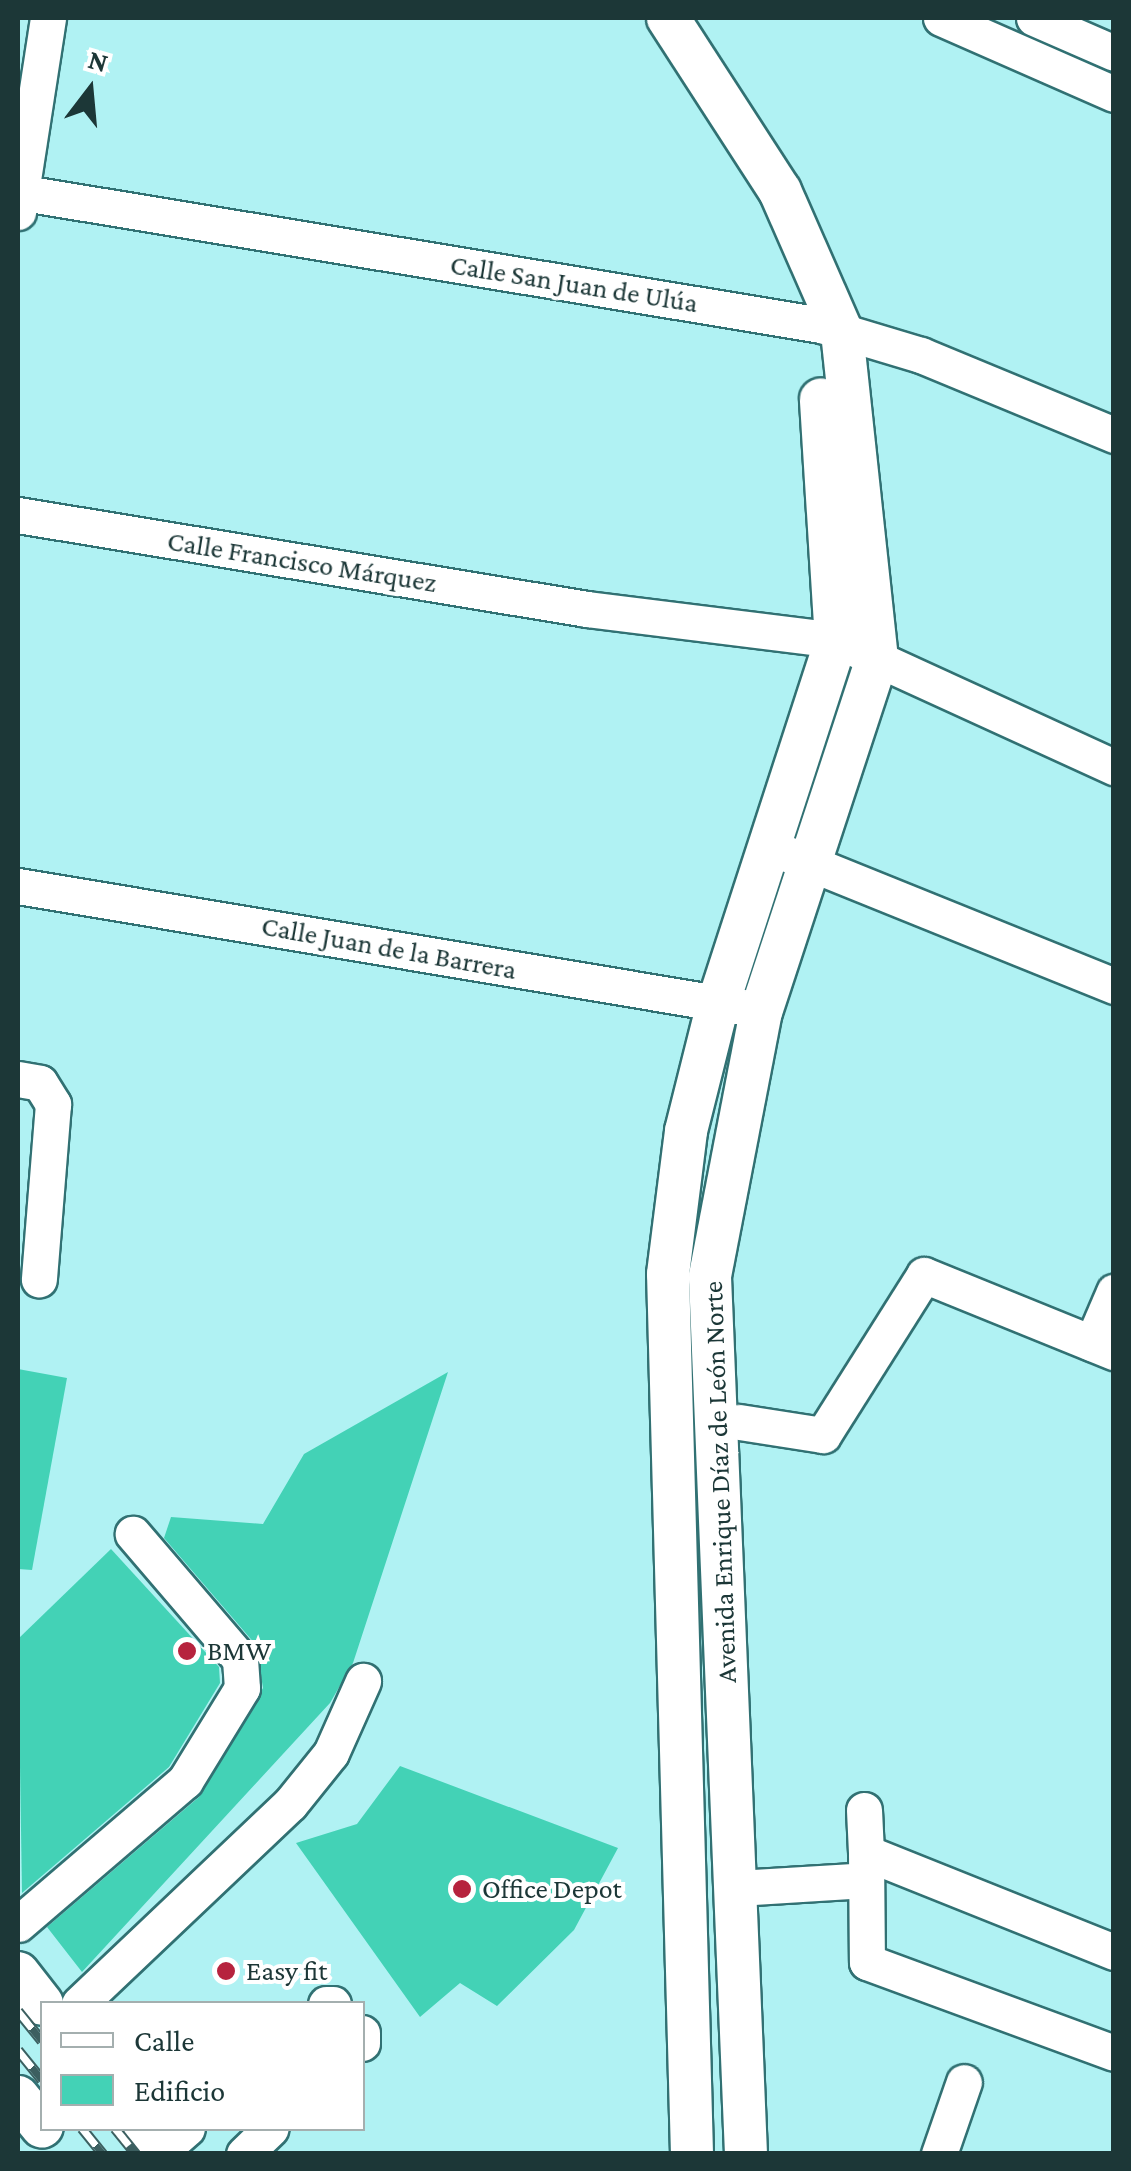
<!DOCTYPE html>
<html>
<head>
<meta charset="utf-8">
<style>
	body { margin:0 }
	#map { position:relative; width:1131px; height:2171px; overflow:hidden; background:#b0f2f3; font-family:"Crimson Pro",serif }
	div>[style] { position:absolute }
	.building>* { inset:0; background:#43d2b6 }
	.roads { filter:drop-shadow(2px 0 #317173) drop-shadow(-2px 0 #317173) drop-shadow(0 2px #317173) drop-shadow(0 -2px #317173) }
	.minor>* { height:35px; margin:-17.5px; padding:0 17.5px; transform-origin:17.5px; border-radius:17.5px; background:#fff }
	.major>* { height:42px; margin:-21px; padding:0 21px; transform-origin:21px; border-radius:21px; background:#fff }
	.rail>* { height:11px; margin-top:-5.5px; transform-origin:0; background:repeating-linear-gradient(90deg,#fff 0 22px,#3c5f60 0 44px); box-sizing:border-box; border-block:2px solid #3c5f60 }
	.dots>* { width:28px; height:28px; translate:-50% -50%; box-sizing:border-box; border:5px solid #fff; border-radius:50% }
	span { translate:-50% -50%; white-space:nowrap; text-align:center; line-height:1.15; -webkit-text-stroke:8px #fff; paint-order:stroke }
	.street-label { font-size:28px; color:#1c3737 }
	.poi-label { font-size:28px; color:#1c3737 }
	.left { translate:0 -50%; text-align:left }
	.frame { position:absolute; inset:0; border:20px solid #1c3737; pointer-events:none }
	.legend { position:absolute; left:40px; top:2001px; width:325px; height:130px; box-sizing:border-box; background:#fff; border:2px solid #a4afaf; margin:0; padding:12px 18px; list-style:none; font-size:30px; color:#1c3737 }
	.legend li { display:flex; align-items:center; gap:20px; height:50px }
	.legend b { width:50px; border:2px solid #a4afaf }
	.north { position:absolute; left:40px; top:40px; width:100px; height:100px; -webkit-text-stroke:8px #fff; paint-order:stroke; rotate:16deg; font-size:28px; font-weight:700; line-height:40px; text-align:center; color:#1c3737 }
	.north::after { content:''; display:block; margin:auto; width:35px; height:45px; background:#1c3737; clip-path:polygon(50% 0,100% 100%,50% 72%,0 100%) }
</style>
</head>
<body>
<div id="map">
	<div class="building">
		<i style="clip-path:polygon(18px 1369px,67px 1378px,32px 1570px,18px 1569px)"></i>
		<i style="clip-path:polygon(448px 1372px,353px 1663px,330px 1703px,82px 1972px,47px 1927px,199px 1797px,263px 1688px,256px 1645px,164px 1538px,171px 1517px,263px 1524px,304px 1454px)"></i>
		<i style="clip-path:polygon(111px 1549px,219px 1667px,220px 1683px,169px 1767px,22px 1893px,18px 1639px)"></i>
		<i style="clip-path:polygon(400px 1766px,618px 1848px,574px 1930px,497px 2006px,460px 1983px,420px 2017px,296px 1843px,357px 1824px)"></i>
	</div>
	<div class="roads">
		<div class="minor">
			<i style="left:941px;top:18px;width:189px;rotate:23.7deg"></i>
			<i style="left:1034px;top:18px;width:87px;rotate:23.6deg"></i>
			<i style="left:18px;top:192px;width:814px;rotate:9.4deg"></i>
			<i style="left:821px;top:325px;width:104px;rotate:16.7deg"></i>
			<i style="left:921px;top:355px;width:209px;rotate:22.5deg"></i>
			<i style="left:18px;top:212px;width:196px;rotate:-81.2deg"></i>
			<i style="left:18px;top:515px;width:577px;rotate:9.38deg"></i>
			<i style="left:587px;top:609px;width:251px;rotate:7.1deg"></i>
			<i style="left:836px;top:640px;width:306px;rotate:24.6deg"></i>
			<i style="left:785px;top:853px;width:355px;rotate:22deg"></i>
			<i style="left:18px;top:886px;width:733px;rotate:9.5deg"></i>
			<i style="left:18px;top:1079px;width:22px;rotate:10deg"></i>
			<i style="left:40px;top:1083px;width:25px;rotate:58deg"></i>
			<i style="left:53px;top:1104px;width:176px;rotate:94.6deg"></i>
			<i style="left:1092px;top:1343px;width:56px;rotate:-66.7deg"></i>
			<i style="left:739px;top:1422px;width:85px;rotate:8.8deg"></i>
			<i style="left:823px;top:1435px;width:189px;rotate:-57.7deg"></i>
			<i style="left:924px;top:1275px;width:205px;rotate:22.1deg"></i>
			<i style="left:864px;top:1810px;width:43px;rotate:87.3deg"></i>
			<i style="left:737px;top:1888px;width:129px;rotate:-3.5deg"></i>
			<i style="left:18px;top:1924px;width:220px;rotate:-40.6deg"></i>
			<i style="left:185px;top:1781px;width:109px;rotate:-58.5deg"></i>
			<i style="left:242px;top:1688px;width:29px;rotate:-94deg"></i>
			<i style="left:240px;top:1659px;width:165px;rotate:-130.6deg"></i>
			<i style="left:1114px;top:1952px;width:267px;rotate:-158.2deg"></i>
			<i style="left:866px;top:1853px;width:109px;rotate:89.5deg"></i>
			<i style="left:867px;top:1962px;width:263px;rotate:20.2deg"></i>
			<i style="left:79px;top:2004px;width:291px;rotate:-43.5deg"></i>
			<i style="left:290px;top:1804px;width:65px;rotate:-51.2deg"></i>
			<i style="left:331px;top:1753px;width:79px;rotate:-66deg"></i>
			<i style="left:326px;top:2004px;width:7px"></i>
			<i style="left:362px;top:2033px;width:10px;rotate:90deg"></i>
			<i style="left:162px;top:2150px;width:33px;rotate:-41deg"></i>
			<i style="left:244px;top:2154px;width:37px;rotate:-44deg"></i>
			<i style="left:939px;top:2154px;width:76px;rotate:-70.9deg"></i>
		</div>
		<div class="major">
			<i style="left:668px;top:18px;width:206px;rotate:57.1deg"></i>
			<i style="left:780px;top:191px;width:154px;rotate:66.3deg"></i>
			<i style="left:842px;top:332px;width:329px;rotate:83.9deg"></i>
			<i style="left:877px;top:659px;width:371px;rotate:108.2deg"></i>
			<i style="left:761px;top:1011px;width:271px;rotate:100.9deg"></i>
			<i style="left:710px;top:1277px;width:878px;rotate:87.65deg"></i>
			<i style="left:18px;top:1973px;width:39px;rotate:52deg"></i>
			<i style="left:18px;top:2097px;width:38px;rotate:51deg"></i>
			<i style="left:145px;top:2128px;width:33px;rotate:52deg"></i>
			<i style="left:692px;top:2154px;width:880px;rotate:-91.56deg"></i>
			<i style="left:668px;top:1274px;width:144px;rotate:-82.8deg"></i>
			<i style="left:686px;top:1131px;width:131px;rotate:-75.9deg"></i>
			<i style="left:718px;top:1004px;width:383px;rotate:-72deg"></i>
			<i style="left:836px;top:640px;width:241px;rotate:-93.6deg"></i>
		</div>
	</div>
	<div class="rail">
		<i style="left:18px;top:2011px;width:38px;rotate:51deg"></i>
		<i style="left:18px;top:2050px;width:38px;rotate:51deg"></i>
		<i style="left:82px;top:2128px;width:33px;rotate:51deg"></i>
		<i style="left:115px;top:2128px;width:33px;rotate:51deg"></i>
	</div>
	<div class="dots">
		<i style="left:187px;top:1651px;background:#b6233e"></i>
		<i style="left:462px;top:1889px;background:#b6233e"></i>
		<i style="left:226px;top:1971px;background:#b6233e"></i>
	</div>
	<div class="street-label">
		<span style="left:574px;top:284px;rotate:9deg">Calle San Juan de Ulúa</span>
		<span style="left:302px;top:562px;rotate:9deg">Calle Francisco Márquez</span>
		<span style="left:389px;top:948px;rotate:10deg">Calle Juan de la Barrera</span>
		<span style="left:720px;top:1482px;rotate:-92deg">Avenida Enrique Díaz de León Norte</span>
	</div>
	<div class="poi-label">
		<span class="left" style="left:207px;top:1651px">BMW</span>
		<span class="left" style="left:482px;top:1889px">Office Depot</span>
		<span class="left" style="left:246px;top:1971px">Easy fit</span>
	</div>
	<div class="frame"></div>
	<ul class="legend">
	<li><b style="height:12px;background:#fff"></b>Calle</li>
	<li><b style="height:28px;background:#43d2b6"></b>Edificio</li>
	</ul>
	<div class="north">N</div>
</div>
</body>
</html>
